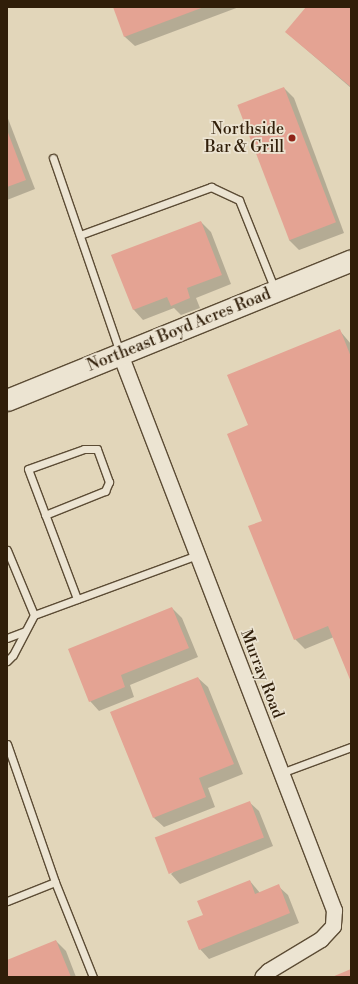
<!DOCTYPE html>
<html>
<head>
<meta charset="utf-8">
<style>
	body { margin:0 }
	#map { position:relative; width:358px; height:984px; overflow:hidden; background:#e2d6ba; font-family:"Libre Bodoni",serif }
	div>[style] { position:absolute }
	.shadow>* { inset:0; background:#0003 }
	.building>* { inset:0; background:#e4a393; transform-origin:0 0 }
	.roads { filter:drop-shadow(1px 0 #5c4c35) drop-shadow(-1px 0 #5c4c35) drop-shadow(0 1px #5c4c35) drop-shadow(0 -1px #5c4c35) }
	.lane>* { height:7px; margin:-3.5px; padding:0 3.5px; transform-origin:3.5px; border-radius:3.5px; background:#ece4d2 }
	.street>* { height:15px; margin:-7.5px; padding:0 7.5px; transform-origin:7.5px; border-radius:7.5px; background:#ece4d2 }
	.secondary>* { height:21px; margin:-10.5px; padding:0 10.5px; transform-origin:10.5px; border-radius:10.5px; background:#ece4d2 }
	.dots>* { width:11px; height:11px; translate:-50% -50%; box-sizing:border-box; border:2px solid #ece4d2; border-radius:50% }
	span { translate:-50% -50%; white-space:nowrap; text-align:center; line-height:1.15; -webkit-text-stroke:3.5px #ece4d2; paint-order:stroke }
	.poi-label { font-size:16px; color:#301e09 }
	.right { translate:-100% -50%; text-align:right }
	.street-label { font-size:16px; color:#301e09 }
	.frame { position:absolute; inset:0; border:8px solid #301e09; pointer-events:none }
</style>
</head>
<body>
<div id="map">
	<div class="shadow">
		<i style="clip-path:polygon(114px 7px,239px 7px,135px 46px,125px 37px)"></i>
		<i style="clip-path:polygon(307px 7px,351px 7px,351px 88px,286px 32px)"></i>
		<i style="clip-path:polygon(284px 88px,294px 98px,344px 233px,299px 250px,289px 240px)"></i>
		<i style="clip-path:polygon(7px 116px,35px 189px,7px 200px)"></i>
		<i style="clip-path:polygon(201px 222px,211px 232px,231px 284px,196px 298px,200px 308px,181px 315px,174px 308px,143px 320px,134px 310px,113px 256px)"></i>
		<i style="clip-path:polygon(340px 331px,351px 344px,351px 679px,334px 637px,305px 649px,295px 639px,263px 521px,249px 426px)"></i>
		<i style="clip-path:polygon(172px 608px,182px 618px,198px 657px,130px 685px,134px 697px,99px 711px,90px 701px)"></i>
		<i style="clip-path:polygon(198px 678px,208px 687px,243px 774px,208px 788px,215px 807px,164px 827px,154px 818px)"></i>
		<i style="clip-path:polygon(249px 802px,259px 811px,273px 846px,180px 884px,171px 874px)"></i>
		<i style="clip-path:polygon(250px 881px,260px 893px,278px 886px,288px 895px,299px 923px,209px 959px,200px 949px,204px 916px)"></i>
		<i style="clip-path:polygon(56px 941px,66px 951px,76px 977px,7px 977px,7px 961px)"></i>
	</div>
	<div class="building">
		<i style="clip-path:polygon(113px 7px,204px 7px,124px 37px)"></i>
		<i style="clip-path:polygon(306px 7px,351px 7px,351px 87px,285px 32px)"></i>
		<i style="left:284px;top:87px;width:145px;height:50px;rotate:69deg"></i>
		<i style="clip-path:polygon(7px 130px,26px 180px,7px 187px)"></i>
		<i style="clip-path:polygon(201px 221px,222px 275px,187px 288px,190px 298px,171px 306px,167px 297px,133px 310px,111px 255px)"></i>
		<i style="clip-path:polygon(340px 329px,351px 357px,351px 682px,328px 626px,294px 640px,248px 526px,262px 521px,227px 434px,248px 425px,227px 375px)"></i>
		<i style="clip-path:polygon(172px 607px,189px 648px,121px 675px,125px 687px,89px 702px,68px 649px)"></i>
		<i style="clip-path:polygon(198px 677px,234px 764px,199px 778px,206px 797px,153px 818px,110px 712px)"></i>
		<i style="left:250px;top:801px;width:39px;height:102px;rotate:69deg"></i>
		<i style="clip-path:polygon(250px 880px,255px 894px,279px 884px,290px 913px,199px 950px,187px 921px,203px 915px,197px 901px)"></i>
		<i style="clip-path:polygon(56px 940px,71px 977px,7px 977px,7px 960px)"></i>
		<i style="clip-path:polygon(351px 969px,351px 977px,332px 977px)"></i>
	</div>
	<div class="roads">
		<div class="lane">
			<i style="left:53px;top:158px;width:206px;rotate:71deg"></i>
			<i style="left:80px;top:235px;width:140px;rotate:-20.1deg"></i>
			<i style="left:211px;top:187px;width:31px;rotate:25deg"></i>
			<i style="left:239px;top:200px;width:97px;rotate:68.2deg"></i>
			<i style="left:45px;top:515px;width:65px;rotate:-21.8deg"></i>
			<i style="left:105px;top:491px;width:10px;rotate:-66deg"></i>
			<i style="left:109px;top:482px;width:35px;rotate:-110deg"></i>
			<i style="left:97px;top:449px;width:13px;rotate:180deg"></i>
			<i style="left:84px;top:449px;width:59px;rotate:160.3deg"></i>
			<i style="left:28px;top:469px;width:139px;rotate:69.3deg"></i>
			<i style="left:7px;top:550px;width:70px;rotate:67.4deg"></i>
			<i style="left:7px;top:638px;width:19px;rotate:-21deg"></i>
			<i style="left:7px;top:661px;width:8px;rotate:-45deg"></i>
			<i style="left:13px;top:655px;width:45px;rotate:-62.3deg"></i>
			<i style="left:34px;top:615px;width:174px;rotate:-20.2deg"></i>
			<i style="left:7px;top:744px;width:146px;rotate:70.8deg"></i>
			<i style="left:55px;top:882px;width:52px;rotate:158.4deg"></i>
			<i style="left:281px;top:773px;width:75px;rotate:-20.4deg"></i>
			<i style="left:55px;top:882px;width:102px;rotate:68.2deg"></i>
		</div>
		<div class="street">
			<i style="left:120px;top:354px;width:596px;rotate:68.95deg"></i>
			<i style="left:334px;top:910px;width:16px;rotate:94deg"></i>
			<i style="left:333px;top:926px;width:18px;rotate:133deg"></i>
			<i style="left:321px;top:939px;width:62px;rotate:148.9deg"></i>
			<i style="left:268px;top:971px;width:8px;rotate:135deg"></i>
		</div>
		<div class="secondary">
			<i style="left:7px;top:400px;width:371px;rotate:-22.1deg"></i>
		</div>
	</div>
	<div class="dots">
		<i style="left:292px;top:138px;background:#8f2418"></i>
	</div>
	<div class="poi-label">
		<span class="right" style="left:284px;top:138px">Northside<br>Bar &amp; Grill</span>
	</div>
	<div class="street-label">
		<span style="left:179px;top:330px;rotate:-22deg">Northeast Boyd Acres Road</span>
		<span style="left:262px;top:674px;rotate:69deg">Murray Road</span>
	</div>
	<div class="frame"></div>
</div>
</body>
</html>
